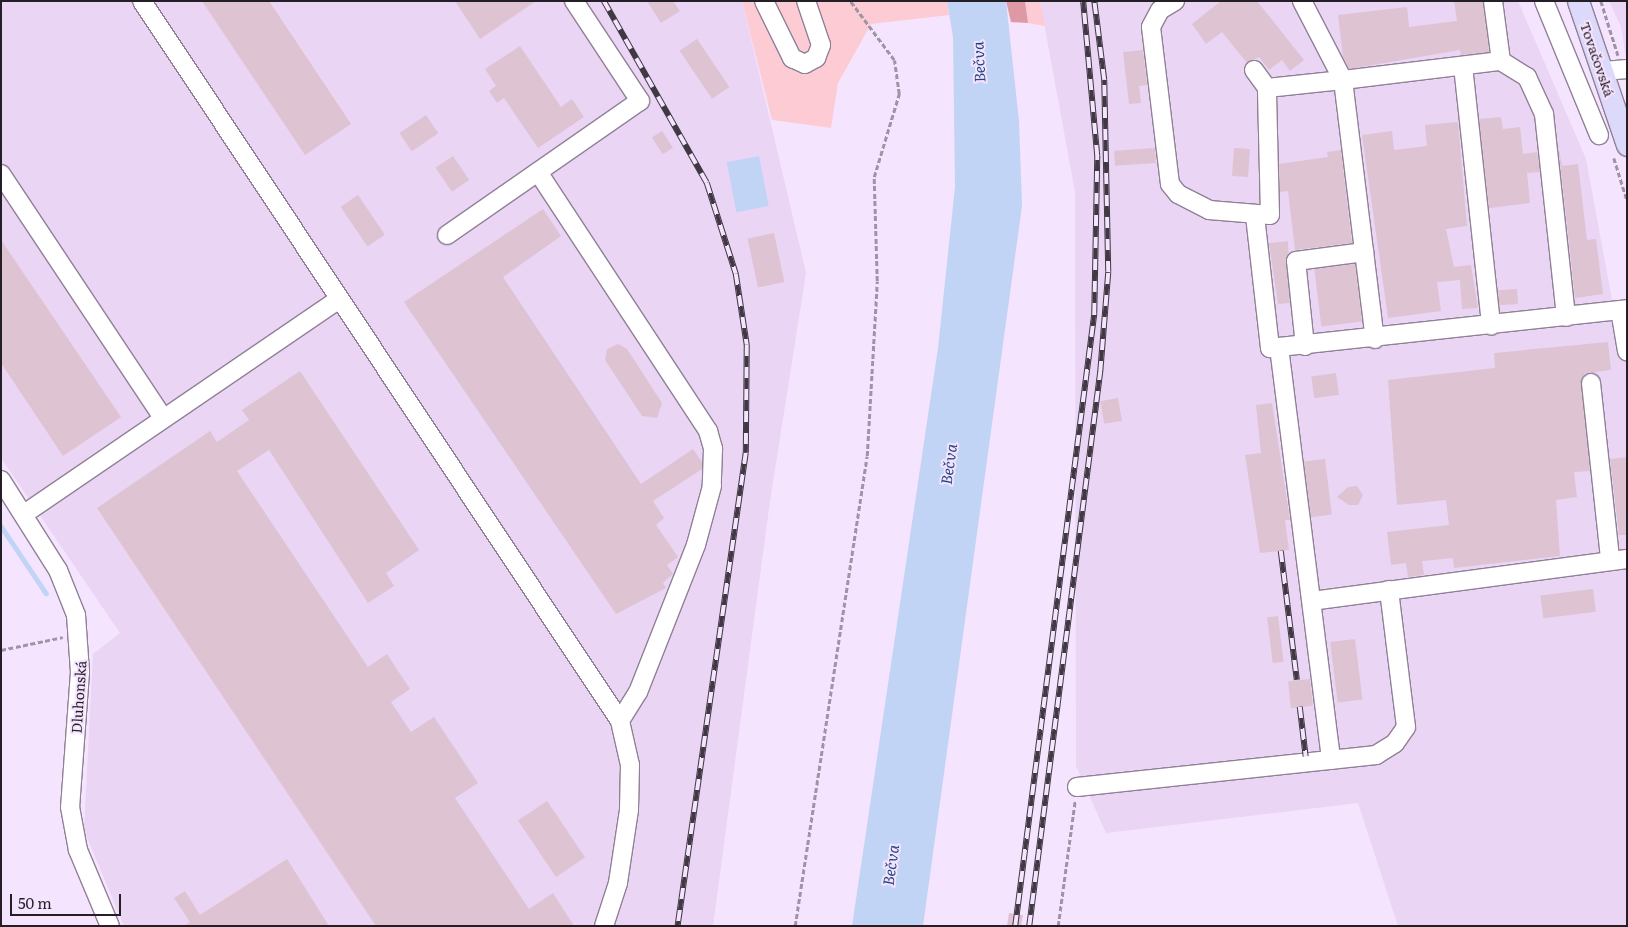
<!DOCTYPE html>
<html>
<head>
<meta charset="utf-8">
<style>
	body { margin:0 }
	#map { position:relative; width:1628px; height:927px; overflow:hidden; background:#f5e4fd; font-family:Literata,serif }
	div>[style] { position:absolute }
	.built>* { inset:0; background:#ead5f4 }
	.green>* { inset:0; background:#fdcbd3 }
	.forest>* { inset:0; background:#dd99a4 }
	.water>* { inset:0; background:#c1d4f5; transform-origin:0 0 }
	.stream>* { height:4.5px; margin:-2.25px; padding:0 2.25px; transform-origin:2.25px; border-radius:2.25px; background:#c1d4f5 }
	.building>* { inset:0; background:#dec3d3; transform-origin:0 0 }
	.path>* { height:2.5px; margin-top:-1.25px; transform-origin:0; background:repeating-linear-gradient(90deg,#9f93a5 0 5px,transparent 0 7.5px) }
	.roads { filter:drop-shadow(1px 0 #908097) drop-shadow(-1px 0 #908097) drop-shadow(0 1px #908097) drop-shadow(0 -1px #908097) }
	.minor>* { height:18px; margin:-9px; padding:0 9px; transform-origin:9px; border-radius:9px; background:#fff }
	.major>* { height:21px; margin:-10.5px; padding:0 10.5px; transform-origin:10.5px; border-radius:10.5px; background:#dcd9fb }
	.rail>* { height:5.5px; margin-top:-2.75px; transform-origin:0; background:repeating-linear-gradient(90deg,#f5e4fd 0 11px,#403944 0 22px); box-sizing:border-box; border-block:1px solid #403944 }
	span { translate:-50% -50%; white-space:nowrap; text-align:center; line-height:1.15; -webkit-text-stroke:4px #f5e4fd; paint-order:stroke }
	.street-label { font-size:14px; color:#241e27 }
	.water-label { font-size:15px; color:#214483; font-style:italic }
	.frame { position:absolute; inset:0; border:2px solid #241e27; pointer-events:none }
	.scale { position:absolute; left:10px; top:894px; width:111px; height:22px; box-sizing:border-box; border:2px solid #241e27; border-top:0; padding-left:6px; font-size:15px; line-height:18px; white-space:nowrap; color:#241e27; -webkit-text-stroke:4px #f5e4fd; paint-order:stroke }
</style>
</head>
<body>
<div id="map">
	<div class="built">
		<i style="clip-path:polygon(1px 1px,742px 1px,806px 273px,770px 501px,713px 926px,124px 926px,84px 830px,93px 654px,120px 633px,1px 458px)"></i>
		<i style="clip-path:polygon(1040px 1px,1518px 1px,1586px 159px,1612px 300px,1627px 299px,1627px 926px,1398px 926px,1358px 803px,1106px 833px,1076px 766px,1075px 192px)"></i>
		<i style="clip-path:polygon(1609px 1px,1627px 1px,1627px 64px,1621px 27px)"></i>
	</div>
	<div class="green">
		<i style="clip-path:polygon(742px 1px,947px 1px,949px 15px,871px 24px,838px 83px,831px 128px,772px 120px)"></i>
		<i style="clip-path:polygon(1025px 1px,1040px 1px,1045px 26px,1028px 23px)"></i>
	</div>
	<div class="forest">
		<i style="clip-path:polygon(1006px 1px,1025px 1px,1028px 23px,1011px 22px)"></i>
	</div>
	<div class="water">
		<i style="clip-path:polygon(947px 1px,1006px 1px,1019px 121px,1022px 206px,923px 926px,852px 926px,938px 348px,955px 187px,953px 37px)"></i>
		<i style="left:759px;top:156px;width:51px;height:33px;rotate:79deg"></i>
	</div>
	<div class="stream">
		<i style="left:1px;top:526px;width:81px;rotate:56.1deg"></i>
	</div>
	<div class="building">
		<i style="clip-path:polygon(202px 1px,269px 1px,351px 124px,305px 155px)"></i>
		<i style="clip-path:polygon(455px 1px,536px 1px,480px 39px)"></i>
		<i style="clip-path:polygon(647px 1px,673px 1px,680px 11px,661px 23px)"></i>
		<i style="clip-path:polygon(1221px 1px,1257px 1px,1304px 60px,1290px 71px,1282px 60px,1269px 70px,1259px 57px,1247px 63px,1222px 32px,1206px 44px,1192px 24px)"></i>
		<i style="clip-path:polygon(1454px 1px,1483px 1px,1489px 52px,1461px 55px,1460px 50px,1349px 69px,1343px 57px,1338px 15px,1407px 7px,1409px 27px,1457px 21px)"></i>
		<i style="left:697px;top:39px;width:58px;height:21px;rotate:56deg"></i>
		<i style="clip-path:polygon(520px 46px,561px 107px,572px 99px,584px 117px,538px 148px,504px 98px,497px 103px,489px 91px,496px 86px,485px 69px)"></i>
		<i style="clip-path:polygon(1143px 50px,1147px 85px,1139px 86px,1141px 103px,1129px 104px,1123px 52px)"></i>
		<i style="left:426px;top:115px;width:22px;height:32px;rotate:56deg"></i>
		<i style="clip-path:polygon(1501px 117px,1503px 129px,1520px 127px,1523px 154px,1537px 152px,1540px 172px,1527px 173px,1530px 203px,1489px 208px,1479px 119px)"></i>
		<i style="clip-path:polygon(1458px 122px,1467px 226px,1446px 229px,1454px 267px,1471px 265px,1478px 308px,1462px 309px,1460px 280px,1437px 282px,1441px 311px,1388px 318px,1362px 135px,1392px 131px,1394px 150px,1427px 146px,1425px 125px)"></i>
		<i style="left:662px;top:131px;width:20px;height:12px;rotate:57deg"></i>
		<i style="clip-path:polygon(1558px 144px,1562px 166px,1578px 164px,1587px 240px,1596px 239px,1603px 294px,1575px 298px)"></i>
		<i style="left:1155px;top:148px;width:15px;height:41px;rotate:86deg"></i>
		<i style="left:1234px;top:148px;width:16px;height:28px;rotate:4deg"></i>
		<i style="clip-path:polygon(1341px 150px,1352px 243px,1295px 250px,1288px 191px,1280px 192px,1279px 164px,1328px 157px,1327px 152px)"></i>
		<i style="left:453px;top:156px;width:29px;height:21px;rotate:56deg"></i>
		<i style="left:358px;top:195px;width:48px;height:21px;rotate:56deg"></i>
		<i style="clip-path:polygon(543px 209px,561px 236px,503px 277px,641px 484px,693px 449px,702px 462px,702px 469px,653px 501px,664px 518px,656px 525px,678px 557px,667px 565px,673px 574px,663px 583px,666px 588px,616px 614px,404px 302px)"></i>
		<i style="left:774px;top:233px;width:50px;height:27px;rotate:78deg"></i>
		<i style="clip-path:polygon(1px 240px,121px 417px,63px 456px,1px 363px)"></i>
		<i style="clip-path:polygon(1288px 241px,1290px 303px,1278px 304px,1269px 243px)"></i>
		<i style="left:1355px;top:264px;width:58px;height:41px;rotate:83deg"></i>
		<i style="left:1517px;top:289px;width:15px;height:19px;rotate:86deg"></i>
		<i style="clip-path:polygon(1608px 342px,1611px 370px,1585px 373px,1581px 379px,1590px 471px,1574px 472px,1577px 497px,1556px 500px,1560px 556px,1454px 568px,1453px 558px,1422px 561px,1424px 575px,1408px 577px,1406px 563px,1391px 565px,1387px 532px,1449px 525px,1446px 500px,1397px 505px,1388px 380px,1495px 368px,1494px 353px)"></i>
		<i style="clip-path:polygon(618px 344px,627px 349px,662px 403px,657px 418px,642px 416px,605px 360px,607px 349px)"></i>
		<i style="clip-path:polygon(300px 371px,419px 550px,386px 573px,394px 586px,368px 603px,269px 450px,237px 471px,368px 667px,387px 654px,410px 689px,391px 702px,411px 732px,434px 717px,478px 783px,455px 798px,529px 909px,553px 893px,574px 926px,376px 926px,97px 508px,210px 431px,217px 442px,249px 420px,242px 410px)"></i>
		<i style="left:1336px;top:373px;width:22px;height:25px;rotate:82deg"></i>
		<i style="left:1118px;top:398px;width:23px;height:18px;rotate:80deg"></i>
		<i style="clip-path:polygon(1272px 403px,1290px 520px,1285px 520px,1289px 550px,1260px 553px,1245px 455px,1261px 453px,1256px 405px)"></i>
		<i style="clip-path:polygon(1627px 457px,1627px 535px,1619px 535px,1610px 459px)"></i>
		<i style="left:1325px;top:459px;width:56px;height:21px;rotate:83deg"></i>
		<i style="clip-path:polygon(1357px 486px,1363px 495px,1358px 505px,1349px 505px,1337px 497px,1348px 487px)"></i>
		<i style="left:1593px;top:589px;width:23px;height:53px;rotate:83deg"></i>
		<i style="left:1278px;top:616px;width:46px;height:11px;rotate:83deg"></i>
		<i style="left:1355px;top:639px;width:61px;height:25px;rotate:83deg"></i>
		<i style="left:1310px;top:679px;width:27px;height:22px;rotate:84deg"></i>
		<i style="left:547px;top:801px;width:68px;height:35px;rotate:56deg"></i>
		<i style="clip-path:polygon(287px 859px,329px 926px,184px 926px,190px 922px,174px 898px,185px 891px,200px 915px)"></i>
		<i style="clip-path:polygon(1009px 913px,1023px 915px,1021px 926px,1007px 926px)"></i>
	</div>
	<div class="path">
		<i style="left:1601px;top:1px;width:57px;rotate:72.5deg"></i>
		<i style="left:1614px;top:158px;width:44px;rotate:72.8deg"></i>
		<i style="left:1px;top:650px;width:63px;rotate:-11.8deg"></i>
		<i style="left:795px;top:926px;width:475px;rotate:-81.3deg"></i>
		<i style="left:867px;top:456px;width:175px;rotate:-86.7deg"></i>
		<i style="left:877px;top:281px;width:104px;rotate:-91.7deg"></i>
		<i style="left:874px;top:177px;width:87px;rotate:-73.2deg"></i>
		<i style="left:899px;top:94px;width:34px;rotate:-98deg"></i>
		<i style="left:894px;top:60px;width:74px;rotate:-126.7deg"></i>
		<i style="left:1058px;top:926px;width:126px;rotate:-82.3deg"></i>
	</div>
	<div class="roads">
		<div class="minor">
			<i style="left:142px;top:1px;width:864px;rotate:56.42deg"></i>
			<i style="left:620px;top:721px;width:45px;rotate:77.2deg"></i>
			<i style="left:630px;top:765px;width:45px;rotate:91.3deg"></i>
			<i style="left:629px;top:810px;width:74px;rotate:98.6deg"></i>
			<i style="left:618px;top:883px;width:45px;rotate:108deg"></i>
			<i style="left:764px;top:1px;width:64px;rotate:63.8deg"></i>
			<i style="left:792px;top:58px;width:14px;rotate:25deg"></i>
			<i style="left:805px;top:64px;width:13px;rotate:-29deg"></i>
			<i style="left:816px;top:58px;width:14px;rotate:-69deg"></i>
			<i style="left:821px;top:45px;width:46px;rotate:-108.8deg"></i>
			<i style="left:1175px;top:1px;width:17px;rotate:149deg"></i>
			<i style="left:1160px;top:10px;width:19px;rotate:118deg"></i>
			<i style="left:1151px;top:27px;width:158px;rotate:83.1deg"></i>
			<i style="left:1170px;top:184px;width:13px;rotate:51deg"></i>
			<i style="left:1178px;top:194px;width:35px;rotate:27deg"></i>
			<i style="left:1209px;top:210px;width:61px;rotate:4.7deg"></i>
			<i style="left:1270px;top:215px;width:127px;rotate:-91.4deg"></i>
			<i style="left:1302px;top:1px;width:89px;rotate:62.6deg"></i>
			<i style="left:1343px;top:80px;width:159px;rotate:-6.9deg"></i>
			<i style="left:1501px;top:61px;width:61px;rotate:-97.6deg"></i>
			<i style="left:1544px;top:1px;width:145px;rotate:67.7deg"></i>
			<i style="left:1501px;top:61px;width:31px;rotate:32deg"></i>
			<i style="left:1527px;top:77px;width:41px;rotate:65.3deg"></i>
			<i style="left:1544px;top:114px;width:204px;rotate:83.8deg"></i>
			<i style="left:1463px;top:66px;width:261px;rotate:83.8deg"></i>
			<i style="left:1254px;top:70px;width:22px;rotate:54deg"></i>
			<i style="left:1267px;top:88px;width:76px;rotate:-6deg"></i>
			<i style="left:1343px;top:80px;width:261px;rotate:83deg"></i>
			<i style="left:1604px;top:71px;width:23px;rotate:-5deg"></i>
			<i style="left:538px;top:172px;width:310px;rotate:56.7deg"></i>
			<i style="left:708px;top:431px;width:19px;rotate:74deg"></i>
			<i style="left:713px;top:449px;width:37px;rotate:92deg"></i>
			<i style="left:712px;top:486px;width:61px;rotate:105.2deg"></i>
			<i style="left:696px;top:545px;width:158px;rotate:111.5deg"></i>
			<i style="left:638px;top:692px;width:34px;rotate:122deg"></i>
			<i style="left:1px;top:174px;width:293px;rotate:56.4deg"></i>
			<i style="left:1255px;top:216px;width:133px;rotate:83.5deg"></i>
			<i style="left:1270px;top:348px;width:359px;rotate:-6.2deg"></i>
			<i style="left:447px;top:235px;width:235px;rotate:-34.8deg"></i>
			<i style="left:640px;top:101px;width:120px;rotate:-123.4deg"></i>
			<i style="left:1620px;top:310px;width:42px;rotate:80.3deg"></i>
			<i style="left:1305px;top:346px;width:85px;rotate:-96deg"></i>
			<i style="left:1296px;top:261px;width:69px;rotate:-7.5deg"></i>
			<i style="left:1279px;top:347px;width:416px;rotate:82.8deg"></i>
			<i style="left:1591px;top:383px;width:177px;rotate:83.8deg"></i>
			<i style="left:1px;top:480px;width:107px;rotate:57.7deg"></i>
			<i style="left:58px;top:570px;width:48px;rotate:68.2deg"></i>
			<i style="left:76px;top:615px;width:57px;rotate:86deg"></i>
			<i style="left:80px;top:672px;width:135px;rotate:94.2deg"></i>
			<i style="left:70px;top:807px;width:44px;rotate:79.5deg"></i>
			<i style="left:78px;top:850px;width:82px;rotate:67.2deg"></i>
			<i style="left:24px;top:514px;width:381px;rotate:-34.3deg"></i>
			<i style="left:1312px;top:601px;width:318px;rotate:-7.6deg"></i>
			<i style="left:1077px;top:787px;width:301px;rotate:-6.1deg"></i>
			<i style="left:1376px;top:755px;width:22px;rotate:-32deg"></i>
			<i style="left:1395px;top:743px;width:19px;rotate:-55deg"></i>
			<i style="left:1406px;top:727px;width:138px;rotate:-97.1deg"></i>
		</div>
		<div class="major">
			<i style="left:1578px;top:1px;width:152px;rotate:71.2deg"></i>
		</div>
	</div>
	<div class="rail">
		<i style="left:604px;top:1px;width:209px;rotate:60.5deg"></i>
		<i style="left:707px;top:183px;width:96px;rotate:72.3deg"></i>
		<i style="left:736px;top:274px;width:72px;rotate:81.2deg"></i>
		<i style="left:747px;top:345px;width:108px;rotate:90.5deg"></i>
		<i style="left:746px;top:453px;width:478px;rotate:98.2deg"></i>
		<i style="left:1281px;top:551px;width:130px;rotate:82.9deg"></i>
		<i style="left:1300px;top:707px;width:50px;rotate:83.2deg"></i>
		<i style="left:1015px;top:926px;width:617px;rotate:-82.64deg"></i>
		<i style="left:1094px;top:314px;width:158px;rotate:-88.9deg"></i>
		<i style="left:1097px;top:156px;width:156px;rotate:-95.2deg"></i>
		<i style="left:1029px;top:926px;width:559px;rotate:-82.7deg"></i>
		<i style="left:1100px;top:372px;width:100px;rotate:-85.4deg"></i>
		<i style="left:1108px;top:272px;width:192px;rotate:-91.2deg"></i>
		<i style="left:1104px;top:80px;width:80px;rotate:-97.2deg"></i>
	</div>
	<div class="street-label">
		<span style="left:1598px;top:59px;rotate:71deg">Tovačovská</span>
		<span style="left:78px;top:697px;rotate:-86deg">Dluhonská</span>
	</div>
	<div class="water-label">
		<span style="left:978px;top:62px;rotate:-93deg">Bečva</span>
		<span style="left:948px;top:464px;rotate:-82deg">Bečva</span>
		<span style="left:890px;top:865px;rotate:-82deg">Bečva</span>
	</div>
	<div class="frame"></div>
	<div class="scale">50 m</div>
</div>
</body>
</html>
